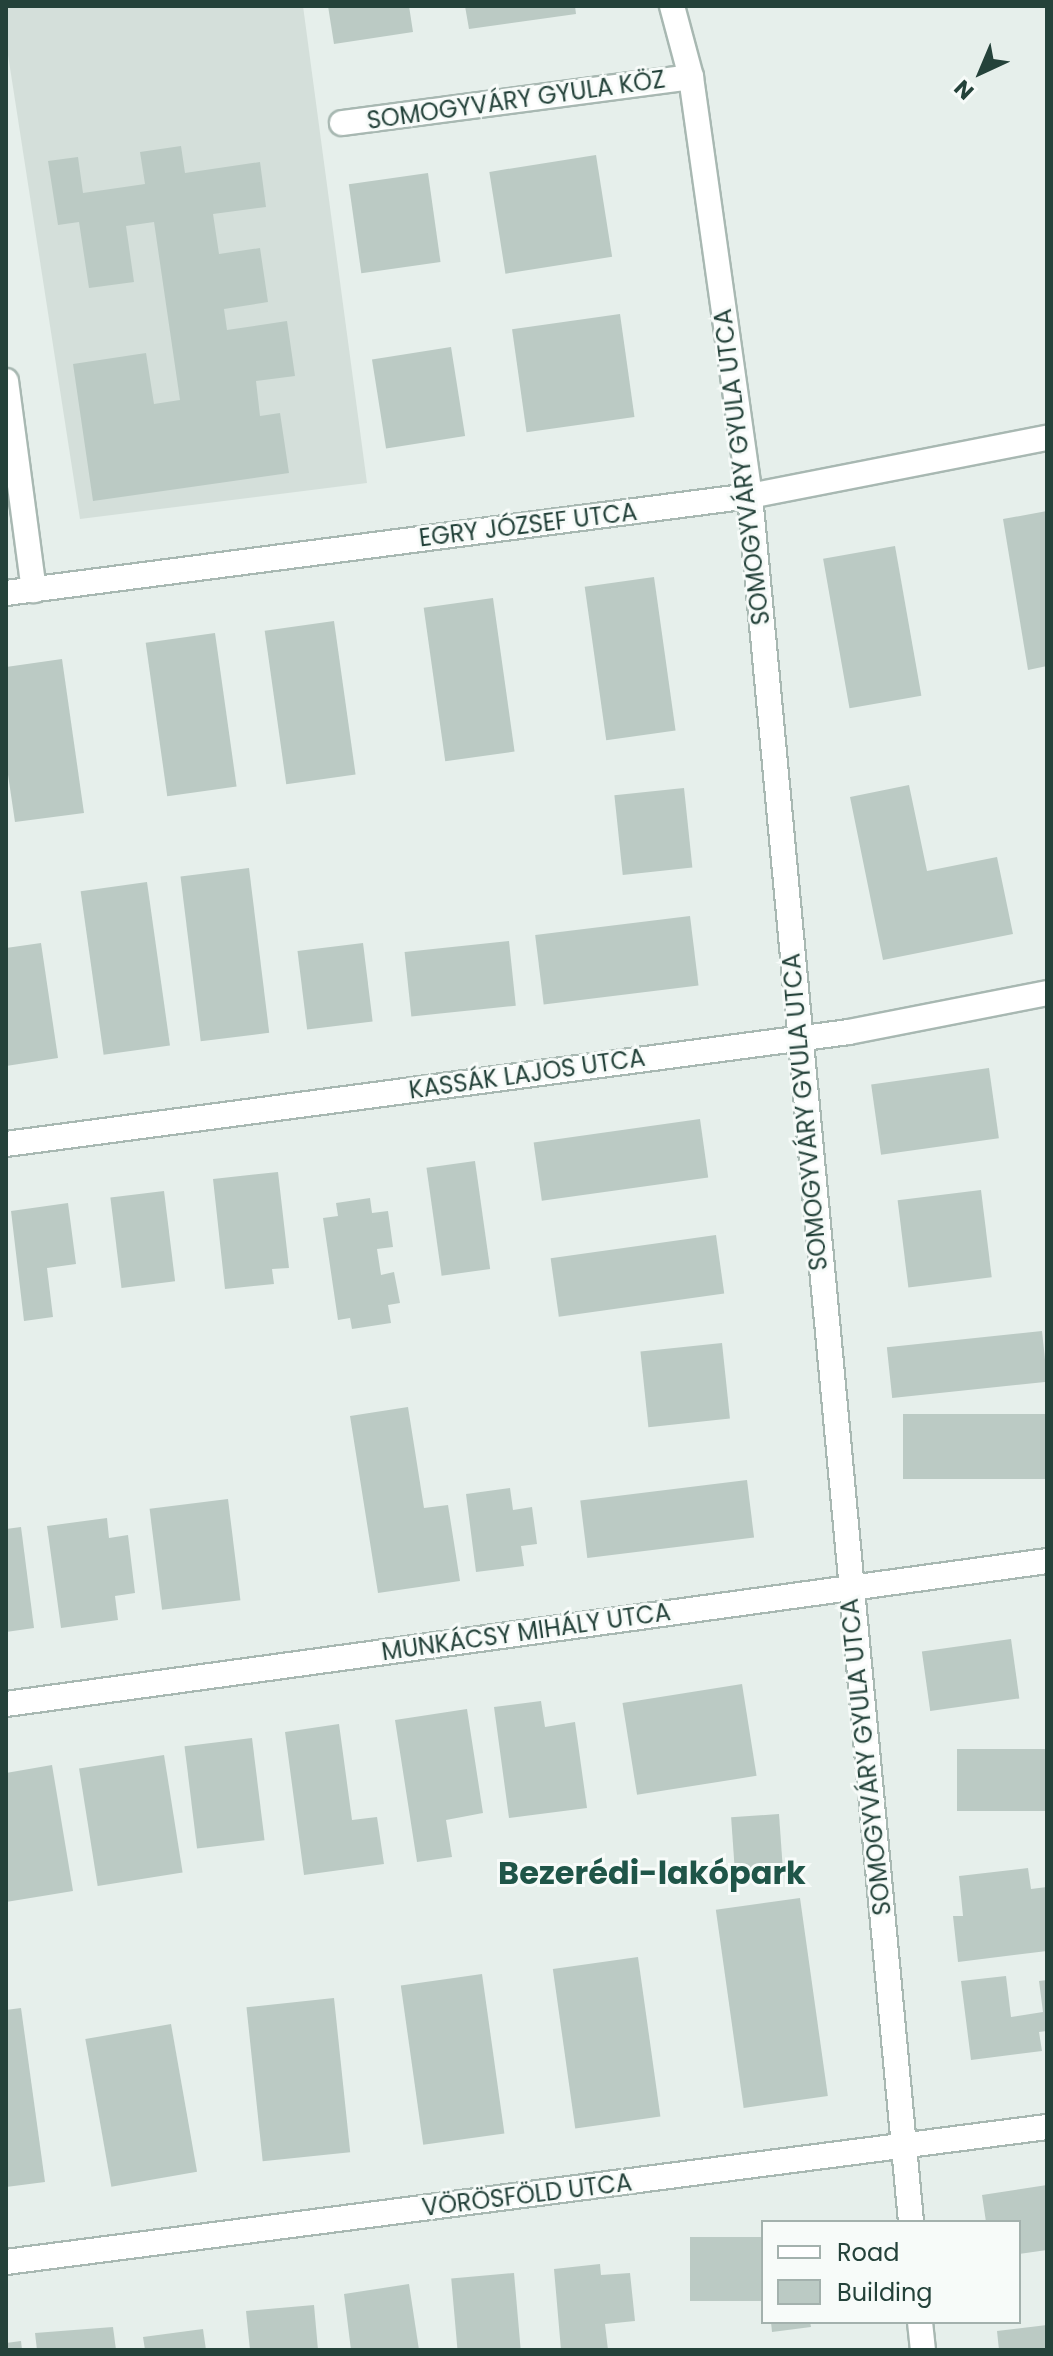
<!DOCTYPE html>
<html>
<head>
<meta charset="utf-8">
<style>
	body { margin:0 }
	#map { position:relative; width:1053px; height:2356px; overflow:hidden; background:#e6efeb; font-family:Poppins,sans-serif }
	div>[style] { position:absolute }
	.built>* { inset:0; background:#d4dfda }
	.building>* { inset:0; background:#bbcac4; transform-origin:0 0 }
	.roads { filter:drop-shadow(2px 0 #a8b8b2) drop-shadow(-2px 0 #a8b8b2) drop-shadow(0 2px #a8b8b2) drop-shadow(0 -2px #a8b8b2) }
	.street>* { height:24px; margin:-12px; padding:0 12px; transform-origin:12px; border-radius:12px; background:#fff }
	span { translate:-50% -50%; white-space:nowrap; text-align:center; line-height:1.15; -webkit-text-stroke:6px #f7fbf9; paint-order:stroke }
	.street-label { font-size:24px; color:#24423a }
	.district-label { font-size:32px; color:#1f5548; font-weight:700 }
	.frame { position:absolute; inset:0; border:8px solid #24423a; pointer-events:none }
	.legend { position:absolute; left:761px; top:2220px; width:260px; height:104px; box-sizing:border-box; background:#f7fbf9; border:2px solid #a3b1ad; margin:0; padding:10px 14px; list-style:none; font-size:24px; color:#24423a }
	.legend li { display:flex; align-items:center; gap:16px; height:40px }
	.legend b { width:40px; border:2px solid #a3b1ad }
	.north { position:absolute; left:941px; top:32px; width:80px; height:80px; -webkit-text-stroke:6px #f7fbf9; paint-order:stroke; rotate:224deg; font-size:22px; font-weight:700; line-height:32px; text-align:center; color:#24423a }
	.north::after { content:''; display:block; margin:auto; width:28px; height:36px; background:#24423a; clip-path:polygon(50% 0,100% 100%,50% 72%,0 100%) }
</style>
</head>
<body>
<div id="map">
	<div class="built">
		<i style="clip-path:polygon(6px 6px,303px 6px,367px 483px,80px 519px,6px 42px)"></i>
	</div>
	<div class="building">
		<i style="clip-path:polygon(328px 6px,409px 6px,413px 32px,334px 44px)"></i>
		<i style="clip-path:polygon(465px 6px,575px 6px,576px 14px,469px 29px)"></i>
		<i style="clip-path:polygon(181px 146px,185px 173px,260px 162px,266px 207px,213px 214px,219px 254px,260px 248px,268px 302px,224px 309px,227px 330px,287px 321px,295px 376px,256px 381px,260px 416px,280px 413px,289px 473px,93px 501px,73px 364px,146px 353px,154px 404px,180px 400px,154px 222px,126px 226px,134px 282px,89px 288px,79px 222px,58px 225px,48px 161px,78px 157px,83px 193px,145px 184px,140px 152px)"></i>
		<i style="left:596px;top:155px;width:103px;height:108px;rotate:81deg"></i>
		<i style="left:428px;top:173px;width:90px;height:80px;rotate:82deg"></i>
		<i style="left:620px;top:314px;width:104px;height:109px;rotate:82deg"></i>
		<i style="left:451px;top:347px;width:90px;height:80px;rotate:81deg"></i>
		<i style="clip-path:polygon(1047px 511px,1047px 666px,1028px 670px,1003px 519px)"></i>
		<i style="left:895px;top:546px;width:152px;height:73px;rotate:80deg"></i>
		<i style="left:654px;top:577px;width:155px;height:70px;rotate:82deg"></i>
		<i style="left:493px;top:598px;width:155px;height:70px;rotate:82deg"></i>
		<i style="left:334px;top:621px;width:155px;height:70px;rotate:82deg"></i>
		<i style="left:215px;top:633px;width:155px;height:70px;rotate:82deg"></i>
		<i style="clip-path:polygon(62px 659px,84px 813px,15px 822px,6px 761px,6px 667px)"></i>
		<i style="clip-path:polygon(909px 785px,927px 871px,997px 857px,1013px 934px,883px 960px,850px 797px)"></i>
		<i style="left:684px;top:788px;width:80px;height:70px;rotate:84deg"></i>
		<i style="left:249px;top:868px;width:166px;height:69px;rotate:83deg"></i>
		<i style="left:147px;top:882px;width:165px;height:67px;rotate:82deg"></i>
		<i style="left:690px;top:916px;width:70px;height:156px;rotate:83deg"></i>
		<i style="left:509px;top:941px;width:65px;height:105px;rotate:84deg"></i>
		<i style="clip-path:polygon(41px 943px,58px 1058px,6px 1066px,6px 948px)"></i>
		<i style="left:363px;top:943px;width:79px;height:66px;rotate:83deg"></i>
		<i style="left:989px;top:1068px;width:71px;height:119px;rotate:82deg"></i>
		<i style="left:700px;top:1119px;width:59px;height:168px;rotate:82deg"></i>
		<i style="left:475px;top:1161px;width:109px;height:49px;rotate:82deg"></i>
		<i style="clip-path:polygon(278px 1172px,289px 1268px,272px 1269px,274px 1284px,225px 1289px,213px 1179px)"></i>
		<i style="left:981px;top:1190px;width:88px;height:84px;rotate:83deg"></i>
		<i style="left:164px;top:1191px;width:91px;height:54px;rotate:83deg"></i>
		<i style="clip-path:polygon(370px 1198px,372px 1213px,388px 1211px,393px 1247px,377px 1249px,381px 1275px,394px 1272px,400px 1303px,388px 1305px,391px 1323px,352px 1329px,350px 1318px,338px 1320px,323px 1218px,338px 1216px,336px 1203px)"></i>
		<i style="clip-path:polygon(68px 1203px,76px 1264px,47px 1268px,53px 1317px,24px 1321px,11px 1211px)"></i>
		<i style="left:716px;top:1235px;width:59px;height:167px;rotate:82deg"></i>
		<i style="left:1042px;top:1331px;width:51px;height:156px;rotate:84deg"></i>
		<i style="left:722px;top:1343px;width:76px;height:82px;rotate:84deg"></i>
		<i style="clip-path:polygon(408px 1407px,424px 1508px,448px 1505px,460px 1581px,378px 1593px,350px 1416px)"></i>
		<i style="left:1047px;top:1414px;width:65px;height:144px;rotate:90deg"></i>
		<i style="left:747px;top:1480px;width:58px;height:168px;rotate:83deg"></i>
		<i style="clip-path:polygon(510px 1488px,513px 1510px,532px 1507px,537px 1544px,521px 1546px,524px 1566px,476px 1572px,466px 1494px)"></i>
		<i style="left:228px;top:1499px;width:102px;height:79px;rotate:83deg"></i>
		<i style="clip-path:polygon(107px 1518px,109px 1538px,128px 1535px,135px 1593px,115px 1596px,118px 1620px,61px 1628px,47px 1526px)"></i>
		<i style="clip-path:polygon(21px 1527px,34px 1628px,6px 1632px,6px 1529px)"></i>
		<i style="left:1011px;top:1639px;width:60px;height:90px;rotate:82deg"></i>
		<i style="left:742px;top:1684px;width:93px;height:121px;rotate:81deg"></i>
		<i style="clip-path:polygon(541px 1701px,545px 1727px,575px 1722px,587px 1808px,509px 1818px,494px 1707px)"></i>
		<i style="clip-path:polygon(467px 1709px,483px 1813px,446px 1820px,452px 1857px,417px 1862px,395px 1720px)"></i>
		<i style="clip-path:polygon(339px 1724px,352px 1820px,377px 1817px,384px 1864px,304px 1875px,285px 1732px)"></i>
		<i style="left:252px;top:1738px;width:103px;height:68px;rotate:83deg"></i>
		<i style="left:1047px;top:1749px;width:62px;height:90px;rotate:90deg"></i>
		<i style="left:164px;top:1755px;width:119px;height:86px;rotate:81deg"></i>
		<i style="clip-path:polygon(52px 1765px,73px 1891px,6px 1902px,6px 1773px)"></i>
		<i style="left:779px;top:1814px;width:52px;height:48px;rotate:86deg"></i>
		<i style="clip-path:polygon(1028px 1868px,1031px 1889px,1047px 1887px,1047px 1951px,958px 1962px,953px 1916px,963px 1916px,959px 1876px)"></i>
		<i style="left:800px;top:1898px;width:200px;height:85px;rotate:82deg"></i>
		<i style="left:638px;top:1957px;width:161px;height:86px;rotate:82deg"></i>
		<i style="left:482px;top:1974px;width:161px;height:82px;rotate:82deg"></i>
		<i style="clip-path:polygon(1006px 1976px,1011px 2017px,1043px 2012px,1039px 1981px,1047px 1980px,1047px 2031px,1039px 2032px,1042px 2051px,971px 2060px,961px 1981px)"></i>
		<i style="left:334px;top:1998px;width:155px;height:88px;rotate:84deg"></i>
		<i style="clip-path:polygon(21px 2008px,45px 2182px,6px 2187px,6px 2010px)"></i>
		<i style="left:171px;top:2024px;width:150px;height:87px;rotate:80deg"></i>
		<i style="clip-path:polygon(1047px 2185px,1047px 2250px,1019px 2254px,1019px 2222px,986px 2222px,982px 2195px)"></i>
		<i style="left:763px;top:2237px;width:64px;height:73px;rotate:90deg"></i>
		<i style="clip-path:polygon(600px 2264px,601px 2275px,630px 2273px,635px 2321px,605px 2324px,608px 2350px,561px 2350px,554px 2269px)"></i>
		<i style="left:514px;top:2273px;width:77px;height:63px;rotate:85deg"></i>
		<i style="clip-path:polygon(409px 2284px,419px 2350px,351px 2350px,344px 2294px)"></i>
		<i style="clip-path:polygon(314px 2305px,318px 2350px,250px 2350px,246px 2311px)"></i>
		<i style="clip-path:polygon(771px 2322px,810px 2322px,811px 2327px,772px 2332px)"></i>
		<i style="clip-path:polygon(1047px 2325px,1047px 2350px,999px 2350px,997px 2331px)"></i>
		<i style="clip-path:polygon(113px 2327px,116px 2350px,37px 2350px,35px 2333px)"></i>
		<i style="clip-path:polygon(203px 2329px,206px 2350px,145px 2350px,143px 2337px)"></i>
		<i style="clip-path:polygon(21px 2341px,22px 2350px,6px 2350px,6px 2343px)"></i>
	</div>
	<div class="roads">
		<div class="street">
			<i style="left:672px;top:6px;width:73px;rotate:75deg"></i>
			<i style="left:691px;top:77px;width:423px;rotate:82deg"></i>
			<i style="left:750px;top:496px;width:1733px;rotate:84.67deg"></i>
			<i style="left:342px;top:123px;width:352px;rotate:-7.5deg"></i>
			<i style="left:6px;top:381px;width:211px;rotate:82.4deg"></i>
			<i style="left:6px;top:593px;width:750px;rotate:-7.43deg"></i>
			<i style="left:750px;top:496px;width:303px;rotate:-11.1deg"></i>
			<i style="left:6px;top:1144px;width:850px;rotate:-7.57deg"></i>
			<i style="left:849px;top:1032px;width:202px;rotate:-11.1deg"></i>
			<i style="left:6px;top:1704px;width:1051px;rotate:-7.82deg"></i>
			<i style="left:6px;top:2262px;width:1050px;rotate:-7.39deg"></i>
			<i style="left:920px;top:2322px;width:28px;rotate:84deg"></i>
		</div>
	</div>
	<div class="street-label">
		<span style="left:516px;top:100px;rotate:-8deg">SOMOGYVÁRY GYULA KÖZ</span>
		<span style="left:742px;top:467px;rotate:-97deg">SOMOGYVÁRY GYULA UTCA</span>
		<span style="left:528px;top:525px;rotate:-7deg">EGRY JÓZSEF UTCA</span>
		<span style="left:527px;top:1074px;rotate:-8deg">KASSÁK LAJOS UTCA</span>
		<span style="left:805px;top:1112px;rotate:-95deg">SOMOGYVÁRY GYULA UTCA</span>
		<span style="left:526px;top:1632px;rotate:-8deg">MUNKÁCSY MIHÁLY UTCA</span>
		<span style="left:866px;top:1757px;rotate:-96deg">SOMOGYVÁRY GYULA UTCA</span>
		<span style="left:527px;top:2195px;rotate:-7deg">VÖRÖSFÖLD UTCA</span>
	</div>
	<div class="district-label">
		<span style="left:652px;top:1873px">Bezerédi-lakópark</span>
	</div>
	<div class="frame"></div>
	<ul class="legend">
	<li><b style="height:10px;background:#fff"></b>Road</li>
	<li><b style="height:22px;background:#bbcac4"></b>Building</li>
	</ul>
	<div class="north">N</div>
</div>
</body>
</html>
